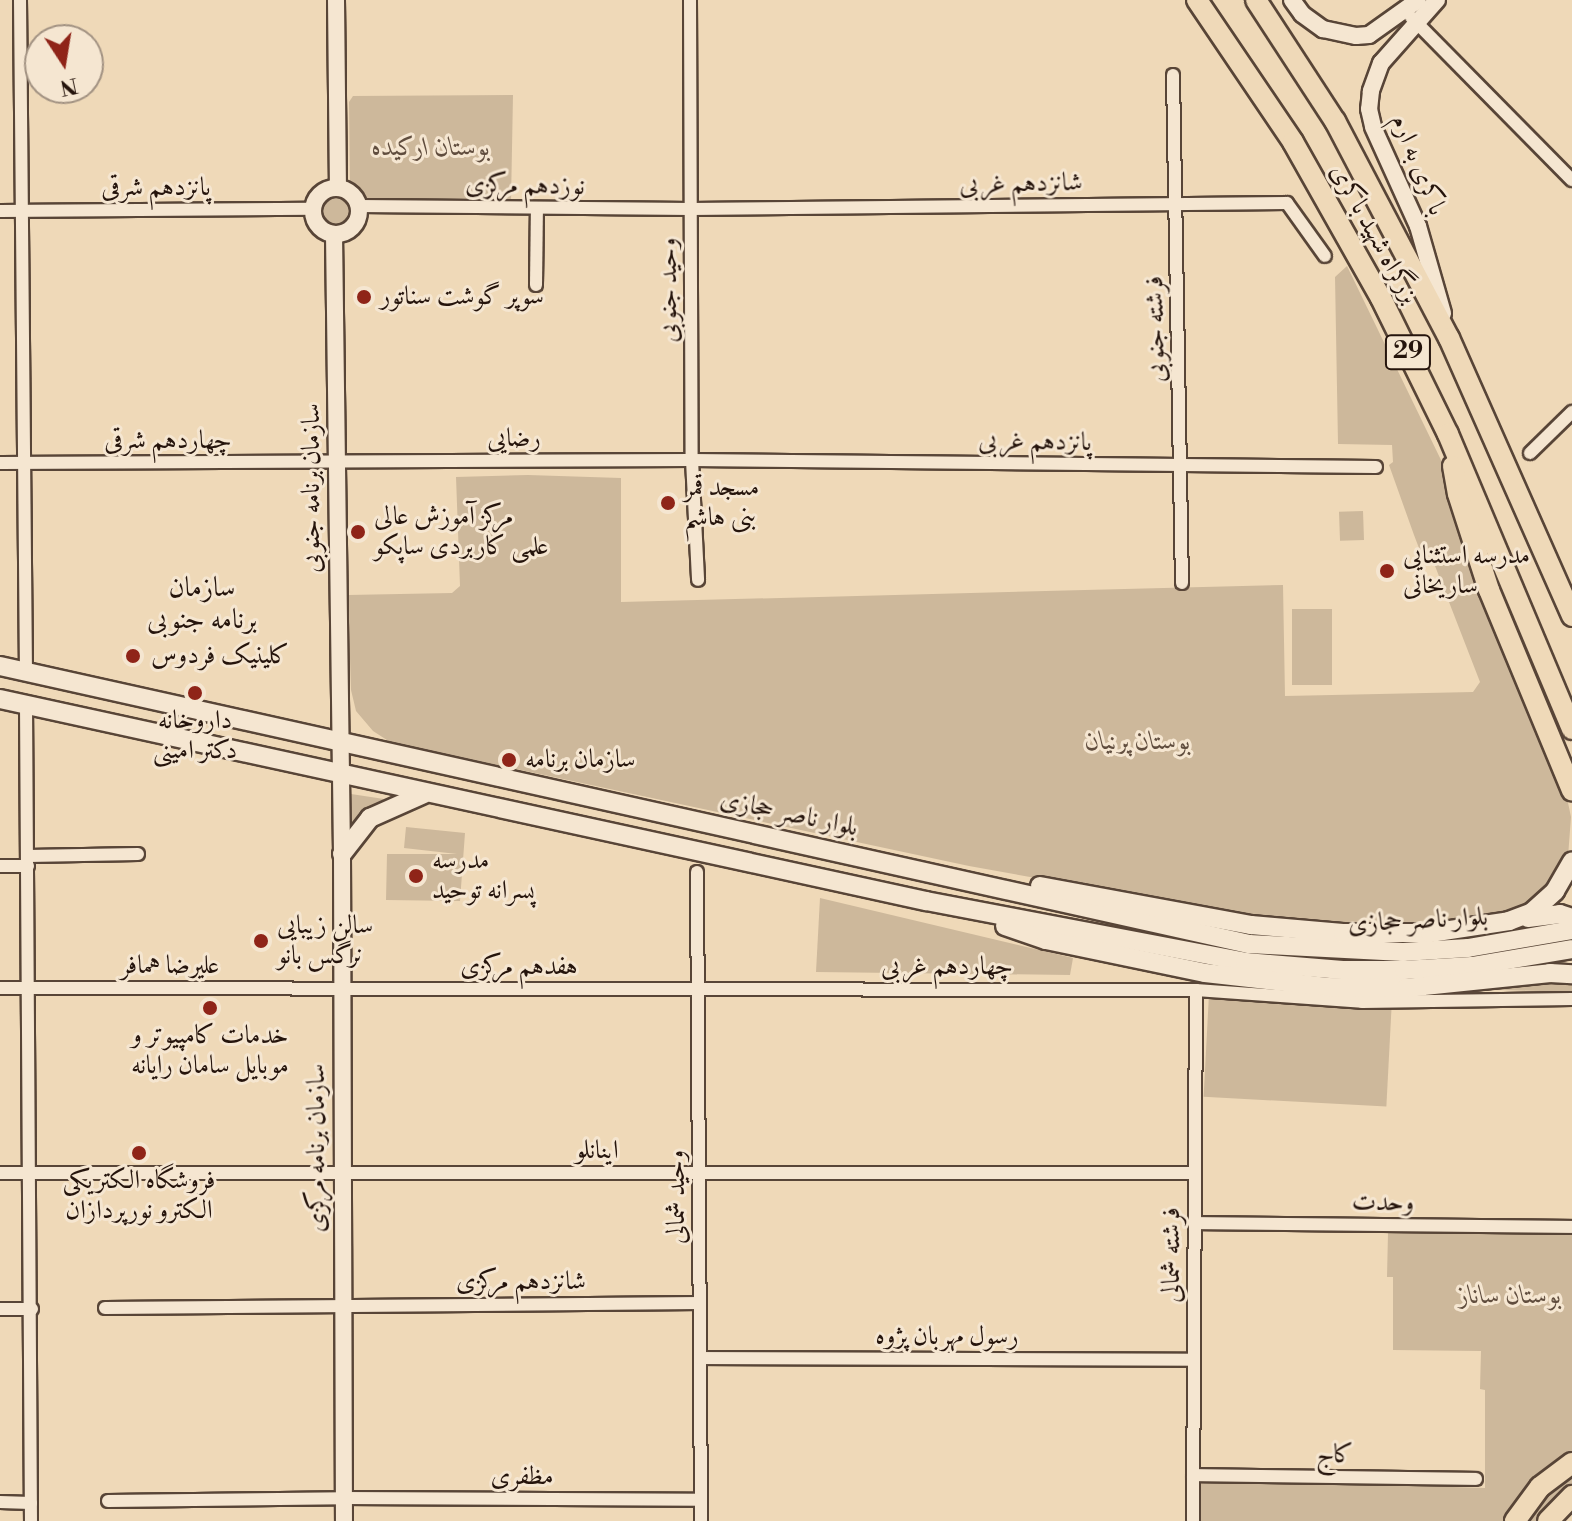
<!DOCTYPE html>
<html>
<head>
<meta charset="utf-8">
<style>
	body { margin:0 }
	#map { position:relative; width:1572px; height:1521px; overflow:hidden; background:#efd9b8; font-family:"Libre Bodoni",Amiri,serif }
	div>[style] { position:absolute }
	.green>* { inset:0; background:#cdb89b; transform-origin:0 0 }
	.round { border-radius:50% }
	.roads { filter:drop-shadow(2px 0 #584537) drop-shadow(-2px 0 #584537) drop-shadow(0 2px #584537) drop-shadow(0 -2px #584537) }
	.minor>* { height:12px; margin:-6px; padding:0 6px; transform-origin:6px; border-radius:6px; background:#f5e6d1 }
	.tertiary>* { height:16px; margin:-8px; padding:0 8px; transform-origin:8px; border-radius:8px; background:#f5e6d1 }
	.tertiary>.ring { margin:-8px; padding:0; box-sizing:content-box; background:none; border:16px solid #f5e6d1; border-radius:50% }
	.secondary>* { height:18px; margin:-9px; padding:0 9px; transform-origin:9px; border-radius:9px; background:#f5e6d1 }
	.trunk>* { height:20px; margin:-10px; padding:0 10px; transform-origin:10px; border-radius:10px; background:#efd9b8 }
	.dots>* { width:22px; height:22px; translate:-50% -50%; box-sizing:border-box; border:4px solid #f5e6d1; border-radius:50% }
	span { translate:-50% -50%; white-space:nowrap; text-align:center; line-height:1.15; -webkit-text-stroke:6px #f5e6d1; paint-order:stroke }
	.shield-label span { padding:2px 6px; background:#f5e6d1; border:2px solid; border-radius:6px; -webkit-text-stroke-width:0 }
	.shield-label { font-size:24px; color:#25140c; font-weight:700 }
	.park-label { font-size:26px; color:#604d3e; font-style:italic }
	.street-label { font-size:26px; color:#25140c }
	.poi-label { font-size:26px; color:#25140c }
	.left { translate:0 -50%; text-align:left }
	.neighbourhood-label { font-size:28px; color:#25140c }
	.north { position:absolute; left:24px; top:24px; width:80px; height:80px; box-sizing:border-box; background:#f5e6d1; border:2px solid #a29282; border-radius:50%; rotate:168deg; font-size:22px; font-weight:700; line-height:32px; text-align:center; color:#25140c }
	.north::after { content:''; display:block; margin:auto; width:28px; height:36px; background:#8f2418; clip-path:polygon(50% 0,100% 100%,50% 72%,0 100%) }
</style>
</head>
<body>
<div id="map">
	<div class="green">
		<i style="clip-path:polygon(513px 95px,511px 201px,364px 200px,350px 183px,349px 102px,353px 96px)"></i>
		<i class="round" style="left:320px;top:196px;width:30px;height:30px"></i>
		<i style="clip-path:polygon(1347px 266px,1441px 460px,1566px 793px,1571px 817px,1568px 857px,1560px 875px,1526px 909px,1463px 924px,1316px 928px,969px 866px,390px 742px,373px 731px,356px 711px,351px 690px,348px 595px,452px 593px,460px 586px,456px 477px,528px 475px,621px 478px,621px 602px,1283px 585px,1285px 696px,1473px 692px,1480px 682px,1430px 553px,1422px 556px,1414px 535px,1389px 465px,1393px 462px,1392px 445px,1338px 444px,1335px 277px)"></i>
		<i style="left:1363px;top:511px;width:29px;height:24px;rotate:88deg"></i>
		<i style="left:1292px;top:609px;width:40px;height:76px"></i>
		<i style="clip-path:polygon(351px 794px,384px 799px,351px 829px)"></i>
		<i style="clip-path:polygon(406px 827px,465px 833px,460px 901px,386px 900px,387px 854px,457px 854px,404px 848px)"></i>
		<i style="clip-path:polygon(820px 898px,1073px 958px,1070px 975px,816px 972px)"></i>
		<i style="clip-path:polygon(1572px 980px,1572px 992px,1470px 989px)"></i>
		<i style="left:1209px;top:994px;width:183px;height:103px;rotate:3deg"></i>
		<i style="clip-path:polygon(1388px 1233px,1572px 1235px,1572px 1455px,1507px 1521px,1200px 1521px,1199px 1479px,1485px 1488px,1485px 1390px,1480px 1389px,1481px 1351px,1393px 1350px,1393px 1277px,1387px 1277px)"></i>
		<i style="clip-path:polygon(1572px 1469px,1572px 1489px,1540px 1521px,1521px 1521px)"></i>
	</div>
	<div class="roads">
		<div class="minor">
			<i style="left:20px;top:0;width:672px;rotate:89.49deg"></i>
			<i style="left:690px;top:0;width:460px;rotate:89.8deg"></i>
			<i style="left:692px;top:460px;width:120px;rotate:87.1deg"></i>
			<i style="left:1411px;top:17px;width:229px;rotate:45.4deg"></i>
			<i style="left:1173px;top:75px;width:508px;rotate:88.99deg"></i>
			<i style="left:359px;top:206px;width:332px;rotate:0.5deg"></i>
			<i style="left:691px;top:209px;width:596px;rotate:-0.58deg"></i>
			<i style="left:1287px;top:203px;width:65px;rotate:54.4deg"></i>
			<i style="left:0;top:211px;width:313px;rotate:-0.4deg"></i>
			<i style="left:536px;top:285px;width:77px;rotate:-89.3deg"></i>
			<i style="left:1530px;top:453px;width:59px;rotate:-44.3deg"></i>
			<i style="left:0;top:463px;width:692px;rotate:-0.25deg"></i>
			<i style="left:692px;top:460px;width:684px;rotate:0.59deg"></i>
			<i style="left:26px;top:704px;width:817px;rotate:89.65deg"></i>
			<i style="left:28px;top:856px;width:110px;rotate:-1deg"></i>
			<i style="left:0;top:866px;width:28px"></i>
			<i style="left:697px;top:872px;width:649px;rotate:89.65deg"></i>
			<i style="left:0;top:988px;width:1196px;rotate:0.1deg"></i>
			<i style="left:1196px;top:990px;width:166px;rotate:4.1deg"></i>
			<i style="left:1362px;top:1002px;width:210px;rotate:-0.8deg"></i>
			<i style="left:0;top:1173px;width:1195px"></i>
			<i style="left:1194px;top:1223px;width:378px;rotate:0.6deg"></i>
			<i style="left:105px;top:1308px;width:595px;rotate:-0.48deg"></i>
			<i style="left:0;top:1309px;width:32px"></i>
			<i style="left:700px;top:1358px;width:494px;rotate:0.2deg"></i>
			<i style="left:1193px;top:1475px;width:283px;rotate:0.8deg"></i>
			<i style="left:108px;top:1501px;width:235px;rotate:-0.7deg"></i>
			<i style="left:343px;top:1498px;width:358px;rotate:0.3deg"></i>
			<i style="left:0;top:1502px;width:31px;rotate:2deg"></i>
			<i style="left:1193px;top:1521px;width:531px;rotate:-89.68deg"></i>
		</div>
		<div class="tertiary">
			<i style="left:336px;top:0;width:188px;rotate:89.4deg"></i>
			<i style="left:1292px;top:0;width:17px;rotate:54deg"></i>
			<i style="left:1302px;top:14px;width:26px;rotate:36deg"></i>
			<i style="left:1323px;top:29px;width:34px;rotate:12deg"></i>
			<i style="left:1356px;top:36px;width:13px;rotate:-4deg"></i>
			<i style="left:1369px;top:35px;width:60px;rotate:-35.5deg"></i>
			<i style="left:1437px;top:0;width:84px;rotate:131.6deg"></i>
			<i style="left:1381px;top:63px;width:30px;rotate:110deg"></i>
			<i style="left:1371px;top:91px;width:18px;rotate:96deg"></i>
			<i style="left:1369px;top:109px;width:18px;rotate:77deg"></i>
			<i style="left:1373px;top:127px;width:109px;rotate:65.6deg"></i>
			<i style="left:1418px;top:226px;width:91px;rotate:74deg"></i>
			<i class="ring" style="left:313px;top:188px;width:30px;height:30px"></i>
			<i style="left:334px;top:234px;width:620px;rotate:89.26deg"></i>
			<i style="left:342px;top:854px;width:667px;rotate:89.83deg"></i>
		</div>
		<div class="secondary">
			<i style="left:0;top:666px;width:1280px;rotate:12.55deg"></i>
			<i style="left:1249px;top:944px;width:154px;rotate:3deg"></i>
			<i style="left:1403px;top:952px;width:65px;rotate:-3.5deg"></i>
			<i style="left:1468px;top:948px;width:106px;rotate:-9.8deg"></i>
			<i style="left:0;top:699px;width:948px;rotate:12.31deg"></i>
			<i style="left:926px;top:901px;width:325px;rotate:10.8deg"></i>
			<i style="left:1245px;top:962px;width:98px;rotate:4.7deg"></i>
			<i style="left:1343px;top:970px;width:61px"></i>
			<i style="left:1404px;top:970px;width:68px;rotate:-3.4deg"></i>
			<i style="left:1472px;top:966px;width:101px;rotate:-9.6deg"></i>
			<i style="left:342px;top:854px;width:46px;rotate:-52.1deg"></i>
			<i style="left:370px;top:818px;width:59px;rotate:-24deg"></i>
			<i style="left:1040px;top:886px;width:215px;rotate:10.5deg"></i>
			<i style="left:1251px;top:925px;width:92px;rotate:5deg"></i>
			<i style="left:1343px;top:933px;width:87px"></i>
			<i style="left:1430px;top:933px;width:80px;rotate:-8.6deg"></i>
			<i style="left:1509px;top:921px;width:25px;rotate:-21deg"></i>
			<i style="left:1532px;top:912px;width:31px;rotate:-42deg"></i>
			<i style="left:1555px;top:891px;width:34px;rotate:-60deg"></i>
			<i style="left:1528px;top:918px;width:32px;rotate:-7deg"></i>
			<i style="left:1560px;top:914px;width:13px;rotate:18deg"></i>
			<i style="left:1005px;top:926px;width:43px;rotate:18.9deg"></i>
			<i style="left:1046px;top:940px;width:162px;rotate:11.7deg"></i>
			<i style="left:1205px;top:973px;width:123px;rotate:6.5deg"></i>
			<i style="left:1327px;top:987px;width:79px;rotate:0.7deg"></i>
			<i style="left:1406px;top:988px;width:145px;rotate:-5.9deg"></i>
			<i style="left:1550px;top:973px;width:22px;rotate:3deg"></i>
		</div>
		<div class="trunk">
			<i style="left:1197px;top:0;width:171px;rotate:55.9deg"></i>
			<i style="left:1293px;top:142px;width:179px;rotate:60.6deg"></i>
			<i style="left:1381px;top:298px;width:152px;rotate:63.8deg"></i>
			<i style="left:1448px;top:434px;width:320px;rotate:67.2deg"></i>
			<i style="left:1256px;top:0;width:145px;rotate:56.9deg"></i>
			<i style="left:1335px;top:121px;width:245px;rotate:62.3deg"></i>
			<i style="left:1449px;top:338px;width:304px;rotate:66.1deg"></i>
			<i style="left:1453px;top:466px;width:28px;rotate:80deg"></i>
			<i style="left:1458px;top:494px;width:101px;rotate:72.1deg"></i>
			<i style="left:1489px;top:590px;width:217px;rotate:67.5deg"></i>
			<i style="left:1515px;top:1521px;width:42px;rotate:-53.7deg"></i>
			<i style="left:1540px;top:1487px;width:40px;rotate:-37deg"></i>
			<i style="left:1548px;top:1521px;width:35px;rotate:-46deg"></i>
		</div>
	</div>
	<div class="dots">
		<i style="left:364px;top:297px;background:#8f2418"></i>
		<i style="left:668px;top:503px;background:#8f2418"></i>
		<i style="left:358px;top:532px;background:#8f2418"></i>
		<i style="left:1387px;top:571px;background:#8f2418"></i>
		<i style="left:133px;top:656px;background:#8f2418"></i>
		<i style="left:195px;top:693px;background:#8f2418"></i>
		<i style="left:509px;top:760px;background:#8f2418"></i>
		<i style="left:416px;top:876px;background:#8f2418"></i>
		<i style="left:261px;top:941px;background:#8f2418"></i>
		<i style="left:210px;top:1008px;background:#8f2418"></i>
		<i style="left:139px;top:1153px;background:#8f2418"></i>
	</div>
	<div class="shield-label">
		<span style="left:1408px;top:352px">29</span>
	</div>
	<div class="park-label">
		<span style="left:431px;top:148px">بوستان ارکیده</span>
		<span style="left:1138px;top:742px">بوستان پرنیان</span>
		<span style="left:1510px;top:1296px">بوستان ساناز</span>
	</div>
	<div class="street-label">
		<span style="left:1418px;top:165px;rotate:68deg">باکری به ارم</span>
		<span style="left:1021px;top:184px;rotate:-1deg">شانزدهم غربی</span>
		<span style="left:525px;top:186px;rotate:1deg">نوزدهم مرکزی</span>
		<span style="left:156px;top:188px">پانزدهم شرقی</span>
		<span style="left:1374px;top:234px;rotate:61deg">بزرگراه شهید باکری</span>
		<span style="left:669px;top:290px;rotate:-90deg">وحید جنوبی</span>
		<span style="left:1156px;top:329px;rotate:-91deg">فرشته جنوبی</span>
		<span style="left:514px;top:439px">رضایی</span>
		<span style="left:168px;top:441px">چهاردهم شرقی</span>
		<span style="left:1035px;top:442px;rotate:1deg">پانزدهم غربی</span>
		<span style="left:312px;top:488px;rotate:-90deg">سازمان برنامه جنوبی</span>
		<span style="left:789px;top:814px;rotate:12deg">بلوار ناصر حجازی</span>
		<span style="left:1418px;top:921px;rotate:-3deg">بلوار ناصر حجازی</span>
		<span style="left:170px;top:966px">علیرضا همافر</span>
		<span style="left:519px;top:967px">هفدهم مرکزی</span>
		<span style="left:947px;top:967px">چهاردهم غربی</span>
		<span style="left:317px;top:1148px;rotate:-90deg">سازمان برنامه مرکزی</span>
		<span style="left:597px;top:1151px">اینانلو</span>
		<span style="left:677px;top:1197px;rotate:-90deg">وحید شمالی</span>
		<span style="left:1383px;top:1203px;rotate:1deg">وحدت</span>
		<span style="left:1172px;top:1255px;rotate:-90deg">فرشته شمالی</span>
		<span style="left:521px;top:1282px">شانزدهم مرکزی</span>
		<span style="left:947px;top:1337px">رسول مهربان پژوه</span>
		<span style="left:1335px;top:1455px;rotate:1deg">کاج</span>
		<span style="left:522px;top:1477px">مظفری</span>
	</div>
	<div class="poi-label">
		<span class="left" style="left:380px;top:297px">سوپر گوشت سناتور</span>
		<span class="left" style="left:684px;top:503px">مسجد قمر<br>بنی هاشم</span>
		<span class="left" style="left:374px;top:532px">مرکز آموزش عالی<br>علمی کاربردی ساپکو</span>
		<span class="left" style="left:1403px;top:571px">مدرسه استثنایی<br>ساریخانی</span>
		<span class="left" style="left:151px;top:656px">کلینیک فردوس</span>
		<span style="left:195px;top:736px">داروخانه<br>دکتر امینی</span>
		<span class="left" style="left:525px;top:760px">سازمان برنامه</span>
		<span class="left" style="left:432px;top:876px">مدرسه<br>پسرانه توحید</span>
		<span class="left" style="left:277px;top:941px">سالن زیبایی<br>نرگس بانو</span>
		<span style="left:210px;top:1051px">خدمات کامپیوتر و<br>موبایل سامان رایانه</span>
		<span style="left:139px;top:1196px">فروشگاه الکتریکی<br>الکترو نورپردازان</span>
	</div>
	<div class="neighbourhood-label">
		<span style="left:202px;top:604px">سازمان<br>برنامه جنوبی</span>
	</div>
	<div class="north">N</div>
</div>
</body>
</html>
